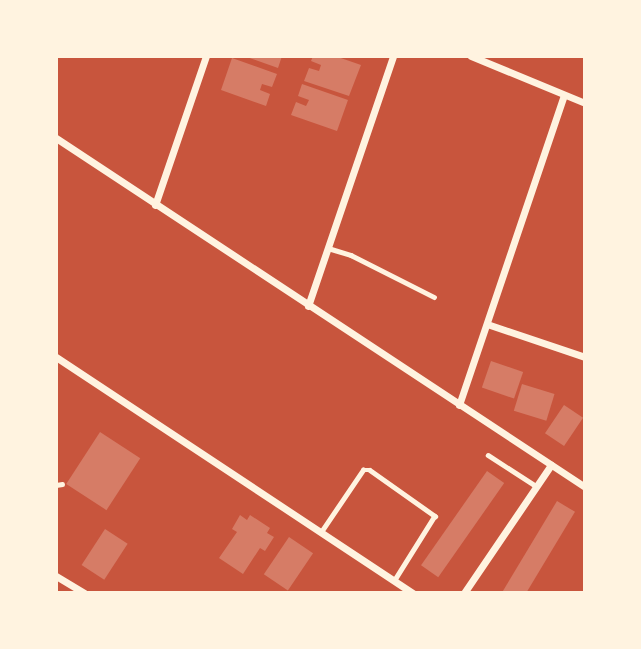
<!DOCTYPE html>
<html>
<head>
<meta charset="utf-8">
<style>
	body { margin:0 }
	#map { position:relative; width:641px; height:649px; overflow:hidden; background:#c8553d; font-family:Quicksand,sans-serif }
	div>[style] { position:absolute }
	.building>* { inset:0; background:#d67c66; transform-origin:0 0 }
	.service>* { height:4.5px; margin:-2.25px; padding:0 2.25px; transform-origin:2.25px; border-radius:2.25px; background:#fff3e0 }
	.minor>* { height:7px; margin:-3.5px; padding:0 3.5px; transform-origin:3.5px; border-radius:3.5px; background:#fff3e0 }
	span { translate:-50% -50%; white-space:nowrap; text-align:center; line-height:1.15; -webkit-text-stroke:5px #fff3e0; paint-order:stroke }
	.frame { position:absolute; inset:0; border:58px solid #fff3e0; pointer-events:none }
</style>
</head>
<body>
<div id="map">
	<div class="building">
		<i style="clip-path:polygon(244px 56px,282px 56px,278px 68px)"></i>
		<i style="clip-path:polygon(313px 56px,335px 56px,361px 65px,349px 96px,304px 81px,309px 68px,319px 71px,321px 65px,311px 61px)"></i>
		<i style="clip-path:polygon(232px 58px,277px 74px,272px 87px,262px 84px,260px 90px,270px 94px,266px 106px,221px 90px)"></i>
		<i style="clip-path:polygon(302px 84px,348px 100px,337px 131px,291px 115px,296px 102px,306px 106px,309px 100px,298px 96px)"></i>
		<i style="left:491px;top:361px;width:34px;height:28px;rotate:19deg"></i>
		<i style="left:522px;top:384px;width:34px;height:28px;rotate:17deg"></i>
		<i style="left:564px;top:405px;width:23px;height:34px;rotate:34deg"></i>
		<i style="left:100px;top:432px;width:48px;height:62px;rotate:33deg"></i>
		<i style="left:487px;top:471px;width:21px;height:115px;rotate:35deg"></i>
		<i style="left:557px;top:501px;width:21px;height:110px;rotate:31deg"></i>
		<i style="clip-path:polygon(240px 515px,247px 520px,250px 515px,270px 528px,267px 533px,274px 537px,265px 551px,260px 548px,243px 574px,219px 558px,237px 532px,232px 529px)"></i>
		<i style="left:105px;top:529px;width:27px;height:43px;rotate:33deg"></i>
		<i style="left:289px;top:537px;width:29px;height:45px;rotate:34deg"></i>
	</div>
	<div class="service">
		<i style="left:328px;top:248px;width:24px;rotate:17deg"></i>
		<i style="left:351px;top:255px;width:93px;rotate:26.8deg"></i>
		<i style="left:488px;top:455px;width:57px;rotate:32.9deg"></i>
		<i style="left:56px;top:485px;width:6px;rotate:-9deg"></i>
		<i style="left:321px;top:532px;width:75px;rotate:-55.9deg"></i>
		<i style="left:363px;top:470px;width:7px"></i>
		<i style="left:370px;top:470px;width:80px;rotate:35.3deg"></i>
		<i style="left:435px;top:516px;width:75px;rotate:122deg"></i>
	</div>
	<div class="minor">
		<i style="left:471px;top:56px;width:123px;rotate:22.4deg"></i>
		<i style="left:56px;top:138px;width:634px;rotate:33.41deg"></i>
		<i style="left:155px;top:205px;width:157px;rotate:-71.1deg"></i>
		<i style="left:308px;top:306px;width:264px;rotate:-71.2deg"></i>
		<i style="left:487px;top:324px;width:103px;rotate:18.6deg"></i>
		<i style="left:56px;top:357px;width:428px;rotate:33.5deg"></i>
		<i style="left:459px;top:405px;width:327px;rotate:-71.3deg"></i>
		<i style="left:56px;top:576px;width:33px;rotate:31deg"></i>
		<i style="left:464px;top:593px;width:155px;rotate:-55.8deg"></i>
	</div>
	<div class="frame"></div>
</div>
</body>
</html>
